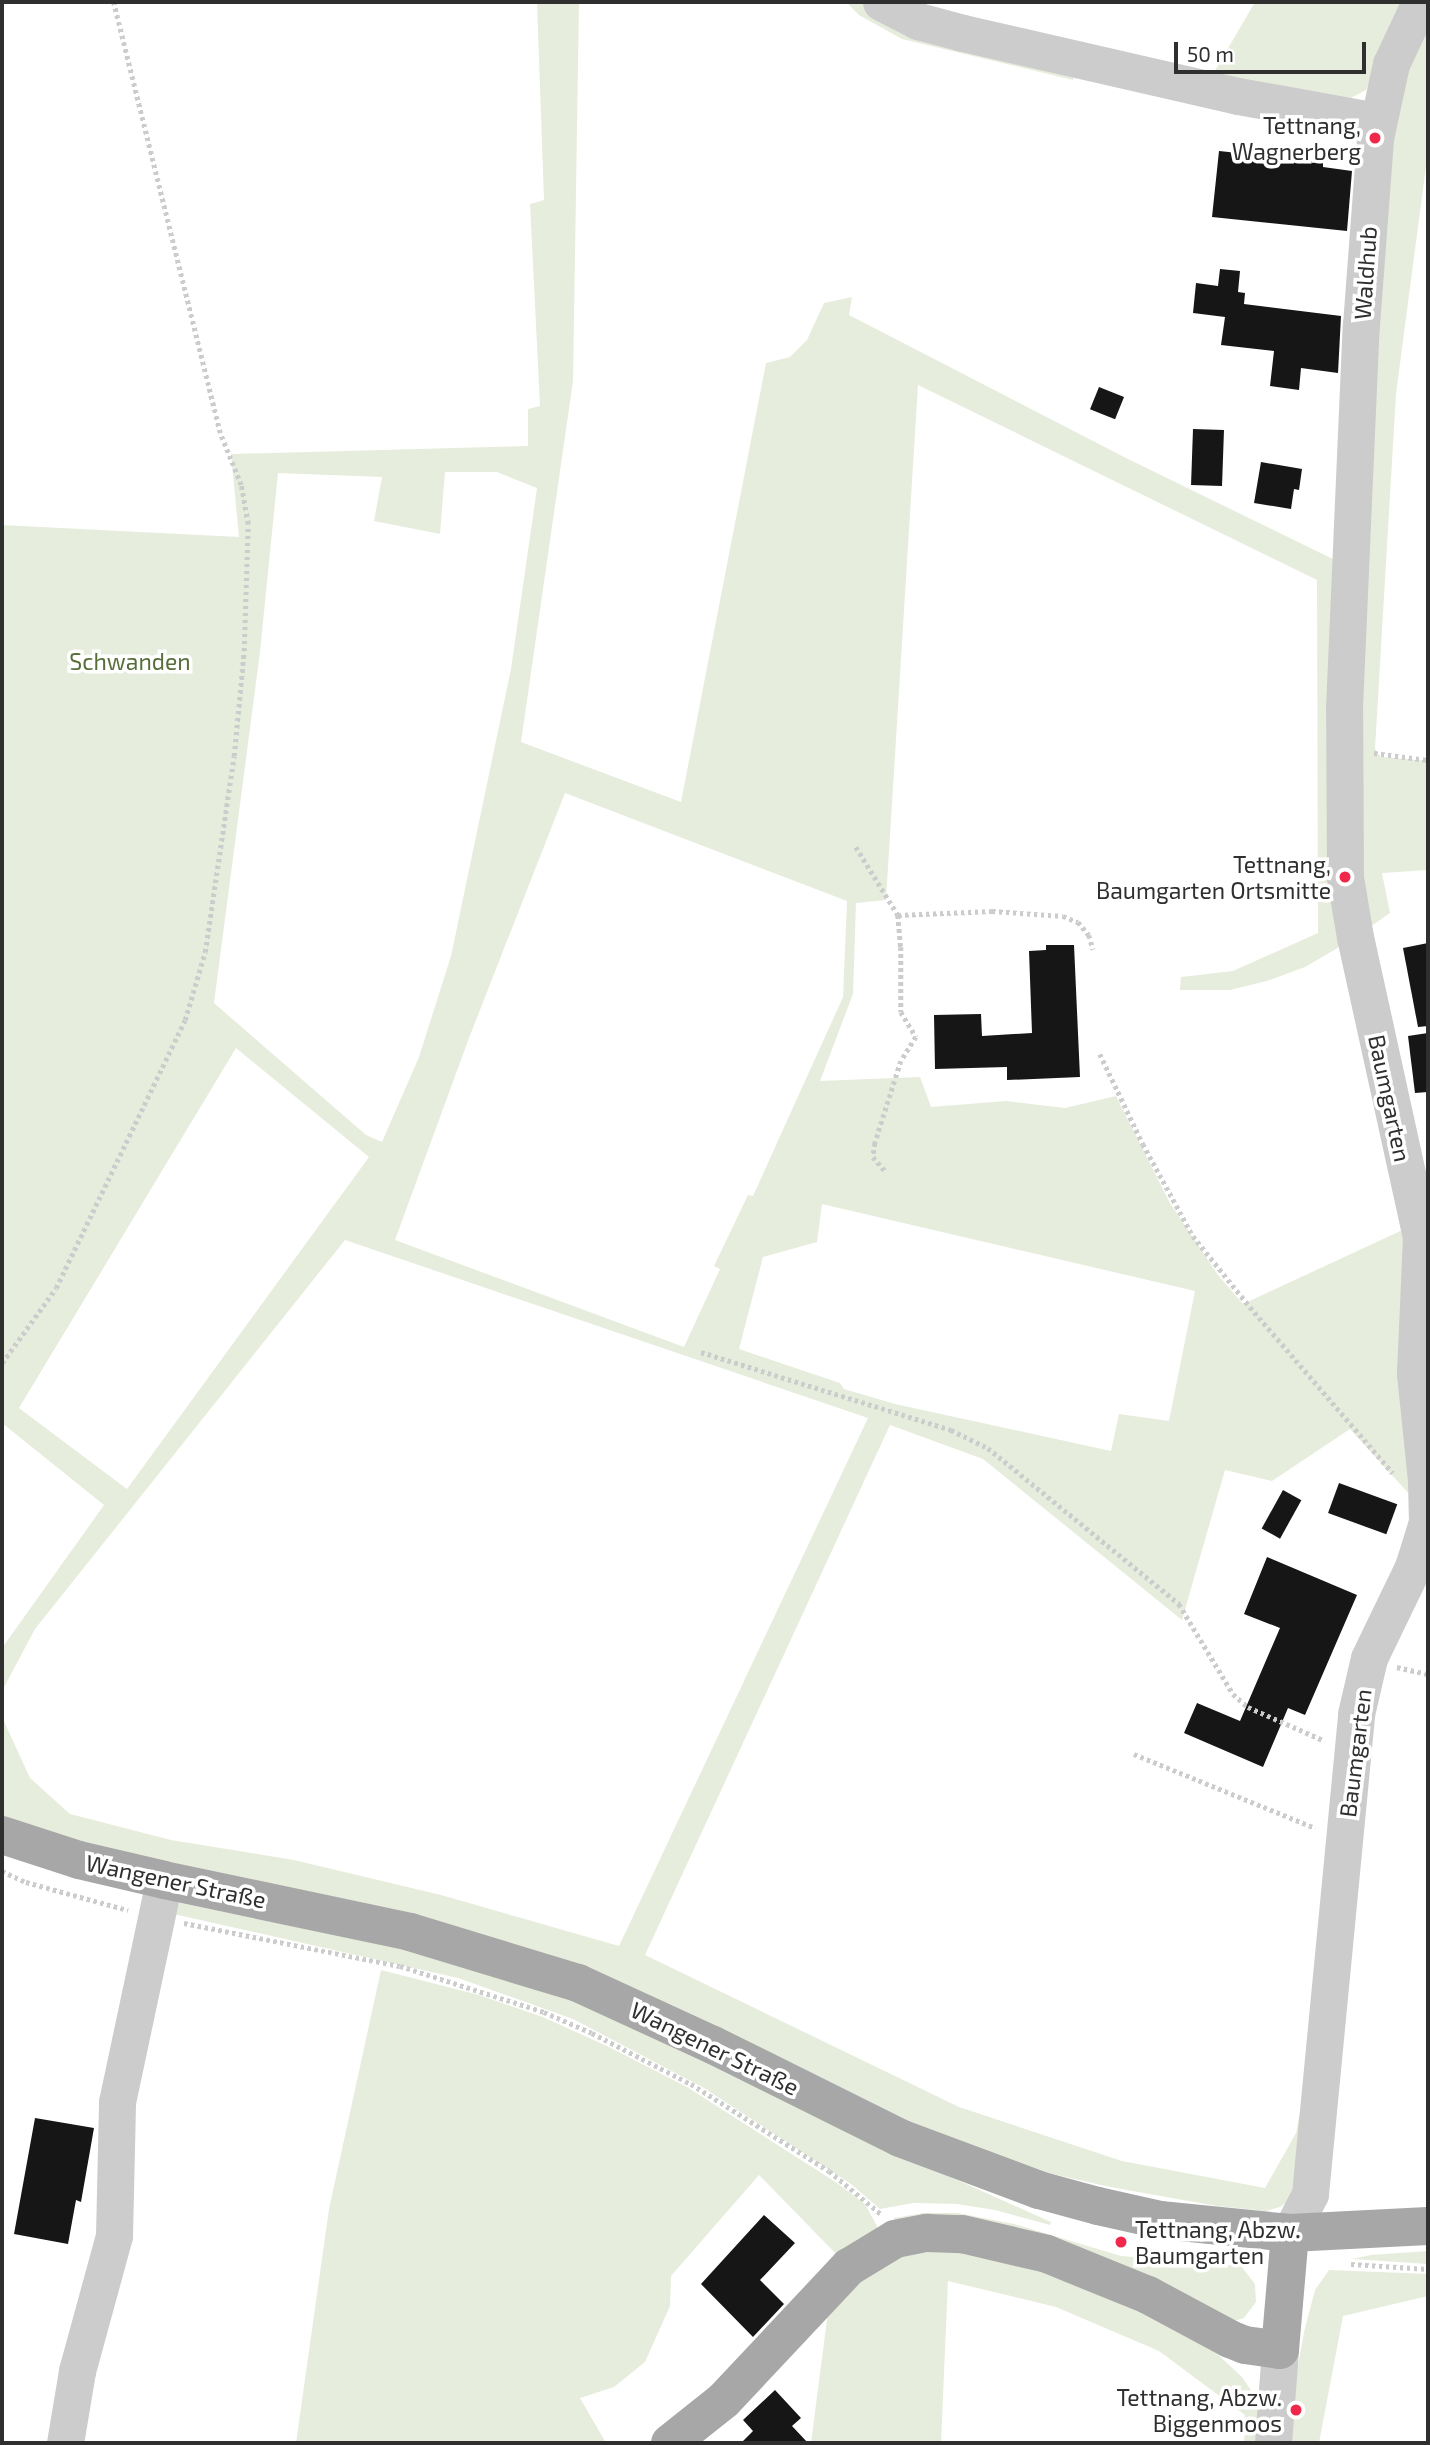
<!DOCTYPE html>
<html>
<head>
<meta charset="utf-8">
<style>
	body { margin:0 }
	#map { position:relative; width:1430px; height:2445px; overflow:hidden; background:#fff; font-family:"Exo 2",sans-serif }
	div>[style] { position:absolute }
	.green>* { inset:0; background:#e7eddc }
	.building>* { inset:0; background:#161616; transform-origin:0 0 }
	.path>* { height:4.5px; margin-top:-2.25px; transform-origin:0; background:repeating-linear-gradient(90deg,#ccc 0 3.5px,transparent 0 7px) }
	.minor>* { height:37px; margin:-18.5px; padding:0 18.5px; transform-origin:18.5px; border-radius:18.5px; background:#ccc }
	.major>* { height:38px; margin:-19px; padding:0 19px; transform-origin:19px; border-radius:19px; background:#a7a7a7 }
	.dots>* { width:19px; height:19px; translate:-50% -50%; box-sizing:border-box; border:4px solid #fff; border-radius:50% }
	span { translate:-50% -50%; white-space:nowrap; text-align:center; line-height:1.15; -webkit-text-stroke:7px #fff; paint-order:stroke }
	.poi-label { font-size:23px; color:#2f2f2f }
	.right { translate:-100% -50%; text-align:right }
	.left { translate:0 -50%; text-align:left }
	.street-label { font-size:23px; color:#2f2f2f }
	.park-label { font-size:23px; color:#586e3a }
	.frame { position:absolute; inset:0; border:4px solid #2f2f2f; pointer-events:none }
	.scale { position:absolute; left:1174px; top:42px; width:192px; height:32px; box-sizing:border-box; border:4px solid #2f2f2f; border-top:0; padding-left:9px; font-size:21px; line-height:24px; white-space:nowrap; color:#2f2f2f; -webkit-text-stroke:5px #fff; paint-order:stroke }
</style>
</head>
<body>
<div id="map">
	<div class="green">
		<i style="clip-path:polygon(evenodd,537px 2px,579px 2px,573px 381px,521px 742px,681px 802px,766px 363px,790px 357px,807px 340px,824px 303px,852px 297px,849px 315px,1126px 458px,1341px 563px,1346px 943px,1305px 967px,1267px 981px,1230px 990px,1180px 990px,1181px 977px,1233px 971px,1318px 933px,1317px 580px,918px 385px,886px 900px,856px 903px,853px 994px,820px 1081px,920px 1077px,931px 1107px,1006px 1101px,1065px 1108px,1116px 1096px,1170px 1203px,1218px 1275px,1243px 1304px,1409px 1227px,1411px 1496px,1350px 1429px,1272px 1481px,1225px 1470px,1182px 1620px,983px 1459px,890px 1425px,645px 1955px,959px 2107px,1122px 2161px,1265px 2188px,1296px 2133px,1323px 1991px,1313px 2081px,1290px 2200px,1280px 2207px,1266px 2211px,1217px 2206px,1110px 2187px,1035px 2170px,883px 2113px,773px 2059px,175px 1869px,2px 1818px,2px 1717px,30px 1778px,70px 1814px,171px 1840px,294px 1860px,441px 1895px,619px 1946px,868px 1418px,345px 1240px,35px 1629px,2px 1691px,2px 1648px,104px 1505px,2px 1423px,2px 525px,239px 537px,231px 454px,528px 446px,528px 409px,540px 406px,530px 204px,544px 200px,537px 2px,445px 472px,497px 472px,537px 488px,511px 669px,451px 956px,419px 1057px,382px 1142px,366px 1135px,214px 1003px,260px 652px,278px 473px,382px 477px,374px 521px,440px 534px,445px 472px,537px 2px,565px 793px,847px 901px,843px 997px,753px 1196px,748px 1195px,714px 1266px,720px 1269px,684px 1347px,395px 1240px,469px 1038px,565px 793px,537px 2px,236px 1048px,369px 1157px,127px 1489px,19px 1408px,236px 1048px,537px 2px,822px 1204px,1195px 1291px,1169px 1421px,1119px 1414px,1111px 1451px,895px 1404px,844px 1389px,840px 1383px,739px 1349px,763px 1257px,817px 1242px,822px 1204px)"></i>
		<i style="clip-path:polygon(846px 2px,863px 2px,1074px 73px,1073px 80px,902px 39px,859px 15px)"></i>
		<i style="clip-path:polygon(1255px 2px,1412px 2px,1366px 90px,1347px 100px,1209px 81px)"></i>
		<i style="clip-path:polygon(1428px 15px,1428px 151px,1396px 394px,1375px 749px,1381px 757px,1428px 761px,1428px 870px,1382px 873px,1390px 913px,1370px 927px,1356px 903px,1351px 759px,1388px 126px)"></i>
		<i style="clip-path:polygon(171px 1901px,432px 1955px,568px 1998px,680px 2048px,826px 2121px,1051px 2222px,1050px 2225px,995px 2210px,957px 2204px,913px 2203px,880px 2209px,851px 2184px,704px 2088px,573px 2019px,458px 1978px,169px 1913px)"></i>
		<i style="clip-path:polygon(381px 1970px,479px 1995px,543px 2017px,609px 2047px,687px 2087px,837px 2183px,865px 2204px,878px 2228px,841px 2259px,759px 2175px,671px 2276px,670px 2306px,645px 2362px,614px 2387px,580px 2398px,606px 2443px,296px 2443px,329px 2209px)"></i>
		<i style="clip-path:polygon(924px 2213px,958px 2213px,1014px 2224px,1121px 2256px,1241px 2266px,1255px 2284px,1256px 2302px,1244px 2318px,1227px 2323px,894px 2224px,894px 2218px)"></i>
		<i style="clip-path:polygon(949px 2248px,1085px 2283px,1212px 2349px,1242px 2377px,1255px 2396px,1261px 2418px,1260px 2443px,1244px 2443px,1245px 2415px,1159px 2351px,1056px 2307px,948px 2281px,941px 2443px,811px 2443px,829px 2304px,894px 2254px)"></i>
		<i style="clip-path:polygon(1428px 2251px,1428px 2264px,1352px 2259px,1371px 2255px)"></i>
		<i style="clip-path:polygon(1329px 2270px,1428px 2274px,1428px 2296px,1343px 2316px,1319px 2443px,1284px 2443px,1304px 2332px,1315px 2290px)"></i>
	</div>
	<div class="building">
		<i style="clip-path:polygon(1219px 151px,1323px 162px,1323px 167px,1352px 171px,1347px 231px,1212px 217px)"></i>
		<i style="clip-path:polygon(1220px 269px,1240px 271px,1238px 292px,1245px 293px,1244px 304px,1341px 316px,1338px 373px,1301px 368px,1299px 390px,1270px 386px,1274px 351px,1221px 345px,1225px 317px,1193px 313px,1196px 283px,1218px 286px)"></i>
		<i style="left:1099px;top:387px;width:27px;height:24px;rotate:22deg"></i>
		<i style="left:1193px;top:429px;width:31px;height:56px;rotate:2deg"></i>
		<i style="clip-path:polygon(1261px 462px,1302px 469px,1299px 490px,1294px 489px,1291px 509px,1254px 503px)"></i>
		<i style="clip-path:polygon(1428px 943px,1428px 1026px,1418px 1027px,1403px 948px)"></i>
		<i style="clip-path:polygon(1046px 945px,1074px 945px,1080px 1077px,1007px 1080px,1007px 1067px,935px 1069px,934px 1015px,981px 1014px,982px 1036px,1032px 1033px,1029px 951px,1046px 950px)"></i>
		<i style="clip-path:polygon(1428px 1033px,1428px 1092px,1415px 1093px,1408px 1036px)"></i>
		<i style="left:1339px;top:1483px;width:62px;height:32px;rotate:20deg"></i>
		<i style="left:1283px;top:1490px;width:21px;height:44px;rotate:29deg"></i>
		<i style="clip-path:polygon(1267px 1557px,1357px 1595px,1305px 1715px,1288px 1708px,1263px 1767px,1184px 1733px,1197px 1703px,1240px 1721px,1280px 1628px,1244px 1614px)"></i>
		<i style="clip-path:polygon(35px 2118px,94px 2128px,81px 2202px,76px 2200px,68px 2244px,14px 2234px)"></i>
		<i style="clip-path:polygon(764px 2215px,795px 2243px,760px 2280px,784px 2304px,753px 2337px,701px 2284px)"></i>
		<i style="clip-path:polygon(775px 2390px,801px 2418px,792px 2426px,808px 2443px,741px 2443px,753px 2431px,743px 2420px)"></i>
	</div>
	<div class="path">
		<i style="left:1374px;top:753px;width:54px;rotate:7.4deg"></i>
		<i style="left:856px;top:847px;width:80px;rotate:58.3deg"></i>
		<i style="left:898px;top:915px;width:32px;rotate:85deg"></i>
		<i style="left:901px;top:947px;width:65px;rotate:90deg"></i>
		<i style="left:901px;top:1012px;width:29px;rotate:59deg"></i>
		<i style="left:916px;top:1037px;width:28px;rotate:122deg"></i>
		<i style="left:901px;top:1061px;width:86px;rotate:107.6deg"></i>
		<i style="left:875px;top:1143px;width:14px;rotate:98deg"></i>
		<i style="left:873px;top:1157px;width:18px;rotate:49deg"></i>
		<i style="left:898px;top:915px;width:94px;rotate:-2.4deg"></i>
		<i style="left:992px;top:911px;width:71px;rotate:4deg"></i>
		<i style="left:1063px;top:916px;width:16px;rotate:22deg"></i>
		<i style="left:1078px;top:922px;width:17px;rotate:50deg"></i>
		<i style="left:1089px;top:935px;width:15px;rotate:74deg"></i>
		<i style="left:1100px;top:1054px;width:100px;rotate:64.5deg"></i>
		<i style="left:1143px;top:1144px;width:105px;rotate:61.5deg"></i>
		<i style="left:1193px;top:1236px;width:91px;rotate:51.2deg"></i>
		<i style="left:1250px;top:1307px;width:219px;rotate:49.3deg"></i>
		<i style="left:701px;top:1352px;width:262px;rotate:17.3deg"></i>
		<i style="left:951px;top:1430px;width:41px;rotate:25.9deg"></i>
		<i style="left:988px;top:1448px;width:247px;rotate:39.2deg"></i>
		<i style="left:1179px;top:1604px;width:105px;rotate:59deg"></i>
		<i style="left:1233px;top:1694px;width:20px;rotate:41deg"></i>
		<i style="left:1248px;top:1707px;width:84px;rotate:23.8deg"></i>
		<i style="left:2px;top:1363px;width:92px;rotate:-54.2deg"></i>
		<i style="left:56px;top:1288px;width:297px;rotate:-64.3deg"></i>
		<i style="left:185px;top:1020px;width:71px;rotate:-73.6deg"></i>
		<i style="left:205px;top:952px;width:198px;rotate:-81.6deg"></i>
		<i style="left:234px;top:756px;width:105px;rotate:-84.6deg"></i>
		<i style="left:244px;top:651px;width:127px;rotate:-88.2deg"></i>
		<i style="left:248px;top:524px;width:40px;rotate:-100deg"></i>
		<i style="left:241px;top:485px;width:56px;rotate:-112deg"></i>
		<i style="left:220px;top:433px;width:444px;rotate:-103.9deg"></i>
		<i style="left:1397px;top:1667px;width:32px;rotate:13deg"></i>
		<i style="left:1134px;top:1754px;width:196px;rotate:22.2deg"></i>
		<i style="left:2px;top:1871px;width:26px;rotate:25deg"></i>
		<i style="left:26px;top:1882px;width:106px;rotate:15.4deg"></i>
		<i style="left:184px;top:1923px;width:220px;rotate:11.3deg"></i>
		<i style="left:400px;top:1966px;width:151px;rotate:17.7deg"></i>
		<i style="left:544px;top:2012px;width:52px;rotate:23.6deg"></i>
		<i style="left:592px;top:2033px;width:111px;rotate:27.3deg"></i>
		<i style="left:691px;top:2084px;width:163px;rotate:32.2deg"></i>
		<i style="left:829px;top:2171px;width:67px;rotate:39.6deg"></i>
		<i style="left:1134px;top:2253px;width:23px;rotate:2deg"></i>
		<i style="left:1351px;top:2264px;width:77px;rotate:3.7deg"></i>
	</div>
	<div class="minor">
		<i style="left:881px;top:2px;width:42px;rotate:27.2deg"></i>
		<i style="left:918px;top:21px;width:47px;rotate:14.9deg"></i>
		<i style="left:963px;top:33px;width:282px;rotate:12.9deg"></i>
		<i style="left:1238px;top:96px;width:141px;rotate:10.2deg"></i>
		<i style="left:1290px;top:2233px;width:44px;rotate:-62.9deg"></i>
		<i style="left:1310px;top:2194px;width:482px;rotate:-84.5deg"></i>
		<i style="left:1356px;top:1714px;width:57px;rotate:-76.9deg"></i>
		<i style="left:1369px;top:1658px;width:101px;rotate:-64.2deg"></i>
		<i style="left:1413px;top:1567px;width:47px;rotate:-72.7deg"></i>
		<i style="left:1427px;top:1522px;width:42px;rotate:-91.4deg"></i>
		<i style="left:1426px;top:1480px;width:108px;rotate:-95.9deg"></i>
		<i style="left:1415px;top:1373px;width:136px;rotate:-87.5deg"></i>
		<i style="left:1421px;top:1237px;width:307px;rotate:-102.4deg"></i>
		<i style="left:1355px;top:937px;width:61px;rotate:-99.5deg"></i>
		<i style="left:1345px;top:877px;width:169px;rotate:-90.3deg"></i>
		<i style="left:1344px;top:708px;width:383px;rotate:-87.5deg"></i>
		<i style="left:1361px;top:325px;width:188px;rotate:-85.7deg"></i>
		<i style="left:1375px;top:138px;width:76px;rotate:-77.8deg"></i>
		<i style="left:1391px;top:64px;width:68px;rotate:-64.9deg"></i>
		<i style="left:65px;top:2443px;width:73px;rotate:-80.5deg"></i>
		<i style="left:77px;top:2371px;width:140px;rotate:-74.7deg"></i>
		<i style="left:114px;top:2236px;width:134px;rotate:-88.7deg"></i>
		<i style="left:117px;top:2102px;width:227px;rotate:-78deg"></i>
		<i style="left:1273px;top:2443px;width:93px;rotate:-85.7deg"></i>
	</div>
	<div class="major">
		<i style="left:2px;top:1835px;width:81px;rotate:18deg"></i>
		<i style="left:79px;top:1860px;width:87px;rotate:13.2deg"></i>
		<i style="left:164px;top:1880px;width:251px;rotate:11.9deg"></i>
		<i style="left:410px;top:1932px;width:176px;rotate:16.9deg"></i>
		<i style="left:578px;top:1983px;width:149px;rotate:24.7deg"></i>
		<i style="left:713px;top:2045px;width:209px;rotate:26.4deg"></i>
		<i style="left:900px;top:2138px;width:148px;rotate:20.5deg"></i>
		<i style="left:1039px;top:2190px;width:61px;rotate:15.2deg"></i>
		<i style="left:1098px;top:2206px;width:64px;rotate:12.7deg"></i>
		<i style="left:1160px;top:2220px;width:131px;rotate:5.7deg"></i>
		<i style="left:1290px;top:2233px;width:138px;rotate:-2.9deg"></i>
		<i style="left:670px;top:2443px;width:69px;rotate:-38.5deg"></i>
		<i style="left:724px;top:2400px;width:183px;rotate:-46.8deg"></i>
		<i style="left:849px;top:2267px;width:54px;rotate:-31.3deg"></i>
		<i style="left:895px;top:2239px;width:33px;rotate:-11deg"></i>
		<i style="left:927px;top:2233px;width:35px;rotate:2deg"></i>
		<i style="left:962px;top:2234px;width:87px;rotate:13.2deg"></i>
		<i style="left:1047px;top:2254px;width:109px;rotate:22.1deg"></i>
		<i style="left:1148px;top:2295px;width:93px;rotate:28.2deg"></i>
		<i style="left:1230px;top:2339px;width:16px;rotate:22deg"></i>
		<i style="left:1245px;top:2345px;width:35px;rotate:8deg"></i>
		<i style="left:1280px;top:2350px;width:117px;rotate:-85.1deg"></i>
	</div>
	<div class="dots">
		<i style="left:1375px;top:138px;background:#f0284c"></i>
		<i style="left:1345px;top:877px;background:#f0284c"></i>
		<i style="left:1121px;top:2242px;background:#f0284c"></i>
		<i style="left:1296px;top:2410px;background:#f0284c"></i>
	</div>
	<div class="poi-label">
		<span class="right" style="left:1361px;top:138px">Tettnang,<br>Wagnerberg</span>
		<span class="right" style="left:1331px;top:877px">Tettnang,<br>Baumgarten Ortsmitte</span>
		<span class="left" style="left:1135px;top:2242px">Tettnang, Abzw.<br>Baumgarten</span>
		<span class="right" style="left:1282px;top:2410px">Tettnang, Abzw.<br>Biggenmoos</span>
	</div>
	<div class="street-label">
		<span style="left:1365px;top:273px;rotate:-86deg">Waldhub</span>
		<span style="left:1390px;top:1098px;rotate:78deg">Baumgarten</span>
		<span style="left:1355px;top:1753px;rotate:-83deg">Baumgarten</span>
		<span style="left:176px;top:1881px;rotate:12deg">Wangener Straße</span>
		<span style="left:715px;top:2048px;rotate:26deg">Wangener Straße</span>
	</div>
	<div class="park-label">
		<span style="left:130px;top:661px">Schwanden</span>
	</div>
	<div class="frame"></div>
	<div class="scale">50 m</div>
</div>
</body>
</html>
